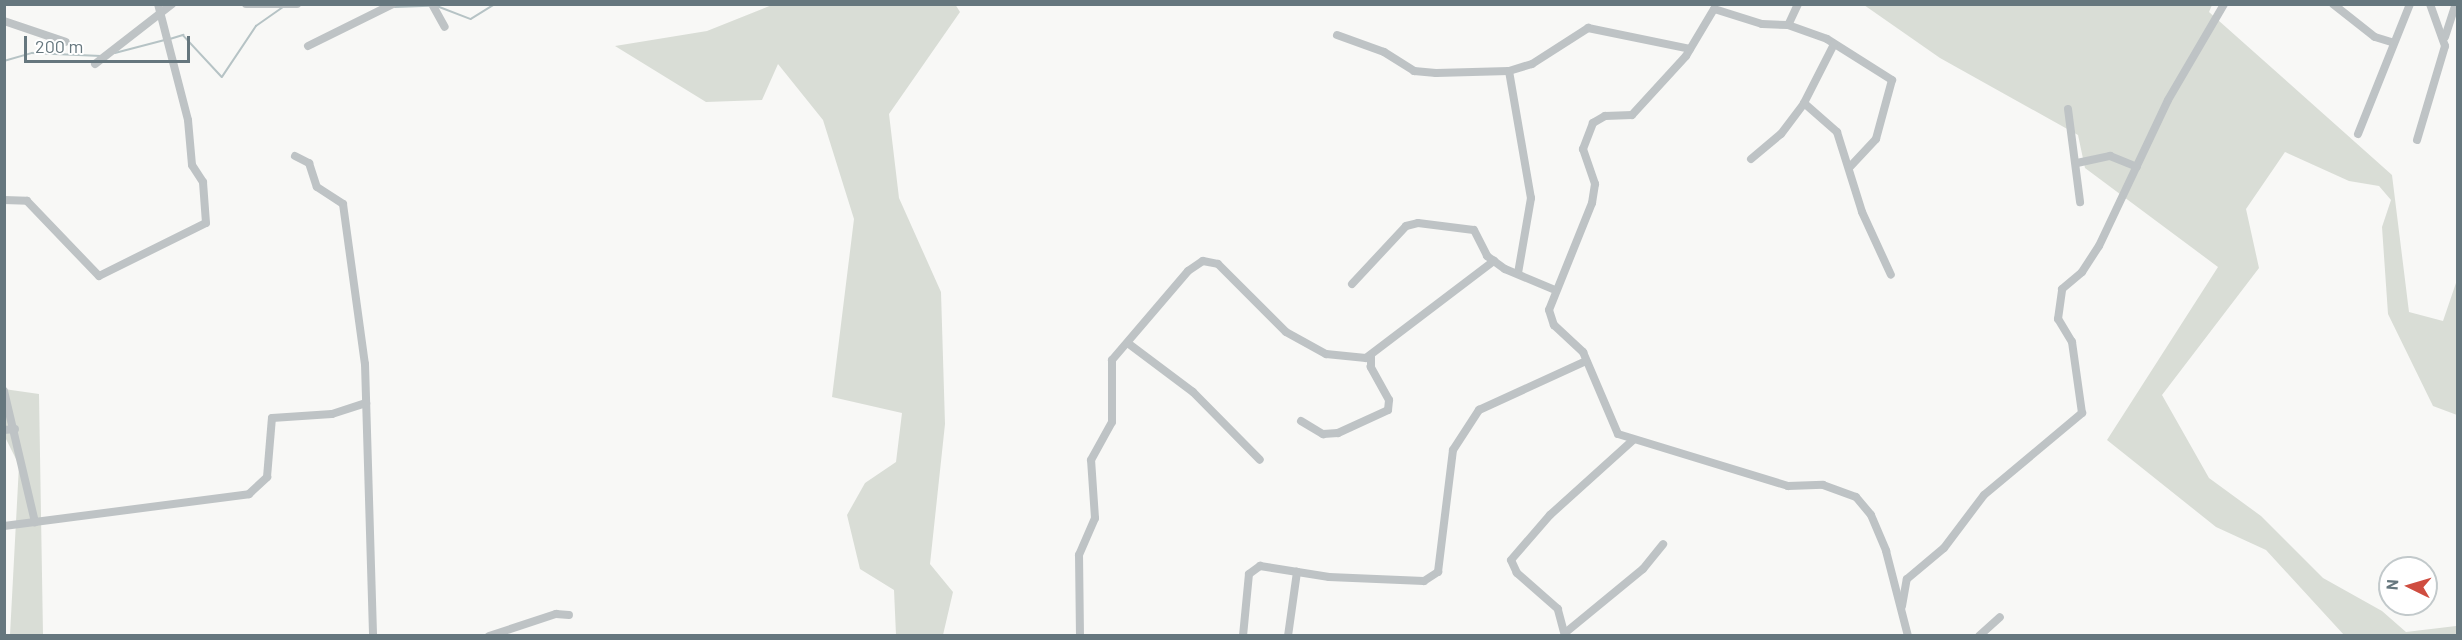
<!DOCTYPE html>
<html>
<head>
<meta charset="utf-8">
<style>
	body { margin:0 }
	#map { position:relative; width:2462px; height:640px; overflow:hidden; background:#f8f8f6; font-family:Barlow,sans-serif }
	div>[style] { position:absolute }
	.green>* { inset:0; background:#d9ddd6 }
	.stream>* { height:1.5px; margin:-0.75px; padding:0 0.75px; transform-origin:0.75px; border-radius:0.75px; background:#b6c3c5 }
	.minor>* { height:8px; margin:-4px; padding:0 4px; transform-origin:4px; border-radius:4px; background:#bec3c5 }
	span { translate:-50% -50%; white-space:nowrap; text-align:center; line-height:1.15; -webkit-text-stroke:6px #fff; paint-order:stroke }
	.frame { position:absolute; inset:0; border:6px solid #66777e; pointer-events:none }
	.north { position:absolute; left:2378px; top:556px; width:60px; height:60px; box-sizing:border-box; background:#fff; border:2px solid #c2c9cb; border-radius:50%; rotate:275deg; font-size:16px; font-weight:700; line-height:24px; text-align:center; color:#66777e }
	.north::after { content:''; display:block; margin:auto; width:21px; height:27px; background:#cf4d40; clip-path:polygon(50% 0,100% 100%,50% 72%,0 100%) }
	.scale { position:absolute; left:24px; top:36px; width:166px; height:27px; box-sizing:border-box; border:3px solid #66777e; border-top:0; padding-left:8px; font-size:18px; line-height:21px; white-space:nowrap; color:#66777e; -webkit-text-stroke:4px #fff; paint-order:stroke }
</style>
</head>
<body>
<div id="map">
	<div class="green">
		<i style="clip-path:polygon(955px 4px,960px 12px,889px 114px,899px 198px,941px 292px,945px 424px,930px 564px,953px 592px,943px 635px,896px 635px,894px 590px,860px 569px,847px 515px,865px 483px,896px 462px,902px 413px,832px 397px,854px 219px,823px 120px,778px 64px,762px 100px,706px 102px,615px 46px,707px 31px,772px 5px)"></i>
		<i style="clip-path:polygon(1864px 5px,2212px 5px,2209px 12px,2392px 175px,2409px 312px,2443px 321px,2457px 280px,2457px 415px,2433px 406px,2388px 314px,2382px 227px,2391px 200px,2379px 186px,2349px 181px,2285px 152px,2246px 209px,2259px 268px,2162px 395px,2209px 478px,2261px 516px,2323px 578px,2382px 611px,2406px 632px,2456px 626px,2457px 635px,2344px 635px,2266px 550px,2216px 527px,2107px 440px,2218px 267px,2085px 168px,2078px 135px,1940px 58px)"></i>
		<i style="clip-path:polygon(4px 389px,39px 394px,43px 635px,10px 635px,19px 465px,5px 437px)"></i>
	</div>
	<div class="stream">
		<i style="left:437px;top:6px;width:36px;rotate:21deg"></i>
		<i style="left:471px;top:19px;width:28px;rotate:-32deg"></i>
		<i style="left:395px;top:7px;width:34px;rotate:-2deg"></i>
		<i style="left:170px;top:39px;width:14px;rotate:-17deg"></i>
		<i style="left:183px;top:35px;width:57px;rotate:47.1deg"></i>
		<i style="left:222px;top:77px;width:61px;rotate:-56.3deg"></i>
		<i style="left:256px;top:26px;width:33px;rotate:-35deg"></i>
		<i style="left:115px;top:53px;width:52px;rotate:-14.6deg"></i>
		<i style="left:4px;top:61px;width:29px;rotate:-16deg"></i>
		<i style="left:32px;top:53px;width:69px;rotate:2.5deg"></i>
	</div>
	<div class="minor">
		<i style="left:246px;top:4px;width:51px"></i>
		<i style="left:432px;top:4px;width:26px;rotate:61deg"></i>
		<i style="left:1798px;top:4px;width:23px;rotate:115deg"></i>
		<i style="left:1788px;top:25px;width:26px;rotate:-178deg"></i>
		<i style="left:1762px;top:24px;width:50px;rotate:-162.6deg"></i>
		<i style="left:1714px;top:9px;width:55px;rotate:120.8deg"></i>
		<i style="left:1686px;top:56px;width:80px;rotate:132.5deg"></i>
		<i style="left:1632px;top:115px;width:27px;rotate:178deg"></i>
		<i style="left:1605px;top:116px;width:14px;rotate:150deg"></i>
		<i style="left:1593px;top:123px;width:28px;rotate:111deg"></i>
		<i style="left:1583px;top:149px;width:37px;rotate:71deg"></i>
		<i style="left:1595px;top:184px;width:19px;rotate:99deg"></i>
		<i style="left:1592px;top:203px;width:115px;rotate:111.9deg"></i>
		<i style="left:1549px;top:310px;width:16px;rotate:72deg"></i>
		<i style="left:1554px;top:325px;width:40px;rotate:43deg"></i>
		<i style="left:1583px;top:352px;width:89px;rotate:66.9deg"></i>
		<i style="left:1618px;top:434px;width:178px;rotate:17deg"></i>
		<i style="left:1788px;top:486px;width:35px;rotate:-2deg"></i>
		<i style="left:1823px;top:485px;width:35px;rotate:20deg"></i>
		<i style="left:1856px;top:497px;width:23px;rotate:50deg"></i>
		<i style="left:1871px;top:515px;width:39px;rotate:67deg"></i>
		<i style="left:1886px;top:551px;width:88px;rotate:75.5deg"></i>
		<i style="left:2333px;top:4px;width:53px;rotate:38.2deg"></i>
		<i style="left:2375px;top:37px;width:17px;rotate:17deg"></i>
		<i style="left:4px;top:21px;width:65px;rotate:18.7deg"></i>
		<i style="left:1788px;top:25px;width:41px;rotate:19.7deg"></i>
		<i style="left:1827px;top:39px;width:77px;rotate:32.2deg"></i>
		<i style="left:1892px;top:80px;width:61px;rotate:105.2deg"></i>
		<i style="left:1876px;top:139px;width:37px;rotate:133deg"></i>
		<i style="left:1337px;top:35px;width:50px;rotate:19.9deg"></i>
		<i style="left:1384px;top:52px;width:36px;rotate:32deg"></i>
		<i style="left:1414px;top:71px;width:22px;rotate:5deg"></i>
		<i style="left:1436px;top:73px;width:73px;rotate:-1.6deg"></i>
		<i style="left:1509px;top:71px;width:24px;rotate:-17deg"></i>
		<i style="left:1532px;top:64px;width:67px;rotate:-32.7deg"></i>
		<i style="left:1588px;top:28px;width:104px;rotate:11.6deg"></i>
		<i style="left:2445px;top:37px;width:35px;rotate:-72deg"></i>
		<i style="left:308px;top:46px;width:95px;rotate:-26.3deg"></i>
		<i style="left:95px;top:64px;width:98px;rotate:-37.9deg"></i>
		<i style="left:1509px;top:71px;width:129px;rotate:80.2deg"></i>
		<i style="left:1531px;top:198px;width:76px;rotate:99.8deg"></i>
		<i style="left:1804px;top:103px;width:44px;rotate:41.3deg"></i>
		<i style="left:1837px;top:132px;width:84px;rotate:72.6deg"></i>
		<i style="left:1862px;top:212px;width:69px;rotate:65.3deg"></i>
		<i style="left:2068px;top:109px;width:94px;rotate:82.6deg"></i>
		<i style="left:2358px;top:134px;width:140px;rotate:-68.2deg"></i>
		<i style="left:2417px;top:140px;width:98px;rotate:-73.4deg"></i>
		<i style="left:2445px;top:46px;width:45px;rotate:-109.7deg"></i>
		<i style="left:295px;top:156px;width:16px;rotate:27deg"></i>
		<i style="left:309px;top:163px;width:25px;rotate:72deg"></i>
		<i style="left:317px;top:187px;width:31px;rotate:33deg"></i>
		<i style="left:343px;top:204px;width:162px;rotate:82.2deg"></i>
		<i style="left:365px;top:364px;width:272px;rotate:88.3deg"></i>
		<i style="left:1751px;top:159px;width:39px;rotate:-40deg"></i>
		<i style="left:1781px;top:134px;width:39px;rotate:-53deg"></i>
		<i style="left:1804px;top:103px;width:66px;rotate:-63deg"></i>
		<i style="left:2077px;top:163px;width:34px;rotate:-12deg"></i>
		<i style="left:2110px;top:156px;width:29px;rotate:22deg"></i>
		<i style="left:4px;top:200px;width:23px;rotate:2deg"></i>
		<i style="left:27px;top:201px;width:104px;rotate:46.2deg"></i>
		<i style="left:99px;top:276px;width:119px;rotate:-26.4deg"></i>
		<i style="left:206px;top:223px;width:41px;rotate:-94.2deg"></i>
		<i style="left:203px;top:182px;width:20px;rotate:-123deg"></i>
		<i style="left:192px;top:165px;width:45px;rotate:-95.1deg"></i>
		<i style="left:188px;top:120px;width:120px;rotate:-104.5deg"></i>
		<i style="left:1352px;top:284px;width:79px;rotate:-47deg"></i>
		<i style="left:1406px;top:226px;width:12px;rotate:-14deg"></i>
		<i style="left:1418px;top:223px;width:56px;rotate:7.1deg"></i>
		<i style="left:1474px;top:230px;width:29px;rotate:63deg"></i>
		<i style="left:1487px;top:256px;width:22px;rotate:36deg"></i>
		<i style="left:1505px;top:269px;width:54px;rotate:22.8deg"></i>
		<i style="left:1129px;top:344px;width:80px;rotate:36.9deg"></i>
		<i style="left:1193px;top:392px;width:95px;rotate:45.4deg"></i>
		<i style="left:4px;top:391px;width:135px;rotate:76.7deg"></i>
		<i style="left:1301px;top:421px;width:26px;rotate:31deg"></i>
		<i style="left:1323px;top:434px;width:15px;rotate:-4deg"></i>
		<i style="left:1338px;top:433px;width:55px;rotate:-24.7deg"></i>
		<i style="left:1388px;top:410px;width:10px;rotate:-84deg"></i>
		<i style="left:1389px;top:400px;width:38px;rotate:-119deg"></i>
		<i style="left:1371px;top:367px;width:11px;rotate:-90deg"></i>
		<i style="left:4px;top:430px;width:11px;rotate:-5deg"></i>
		<i style="left:4px;top:526px;width:247px;rotate:-7.4deg"></i>
		<i style="left:249px;top:494px;width:25px;rotate:-43deg"></i>
		<i style="left:267px;top:477px;width:59px;rotate:-85.2deg"></i>
		<i style="left:272px;top:418px;width:60px;rotate:-3.8deg"></i>
		<i style="left:332px;top:414px;width:36px;rotate:-18deg"></i>
		<i style="left:1902px;top:606px;width:27px;rotate:-80deg"></i>
		<i style="left:1907px;top:579px;width:48px;rotate:-40deg"></i>
		<i style="left:1944px;top:548px;width:66px;rotate:-53deg"></i>
		<i style="left:1984px;top:495px;width:128px;rotate:-39.9deg"></i>
		<i style="left:2082px;top:413px;width:72px;rotate:-98deg"></i>
		<i style="left:2072px;top:342px;width:27px;rotate:-121deg"></i>
		<i style="left:2058px;top:319px;width:30px;rotate:-82deg"></i>
		<i style="left:2062px;top:289px;width:26px;rotate:-40deg"></i>
		<i style="left:2082px;top:272px;width:31px;rotate:-57deg"></i>
		<i style="left:2099px;top:246px;width:161px;rotate:-64.7deg"></i>
		<i style="left:2168px;top:100px;width:111px;rotate:-59.7deg"></i>
		<i style="left:1565px;top:633px;width:101px;rotate:-39.4deg"></i>
		<i style="left:1643px;top:569px;width:32px;rotate:-51deg"></i>
		<i style="left:489px;top:636px;width:71px;rotate:-18.2deg"></i>
		<i style="left:556px;top:614px;width:13px;rotate:4deg"></i>
		<i style="left:1080px;top:636px;width:81px;rotate:-90.7deg"></i>
		<i style="left:1079px;top:555px;width:40px;rotate:-66.6deg"></i>
		<i style="left:1095px;top:518px;width:58px;rotate:-93.9deg"></i>
		<i style="left:1091px;top:460px;width:43px;rotate:-61.1deg"></i>
		<i style="left:1112px;top:422px;width:62px;rotate:-90deg"></i>
		<i style="left:1112px;top:360px;width:117px;rotate:-49.5deg"></i>
		<i style="left:1188px;top:271px;width:18px;rotate:-34deg"></i>
		<i style="left:1203px;top:261px;width:15px;rotate:11deg"></i>
		<i style="left:1218px;top:264px;width:96px;rotate:45deg"></i>
		<i style="left:1286px;top:332px;width:46px;rotate:28.8deg"></i>
		<i style="left:1326px;top:354px;width:40px;rotate:5.7deg"></i>
		<i style="left:1366px;top:358px;width:161px;rotate:-37.2deg"></i>
		<i style="left:1243px;top:636px;width:62px;rotate:-84.5deg"></i>
		<i style="left:1249px;top:574px;width:14px;rotate:-36deg"></i>
		<i style="left:1260px;top:566px;width:70px;rotate:9.1deg"></i>
		<i style="left:1329px;top:577px;width:95px;rotate:2.4deg"></i>
		<i style="left:1424px;top:581px;width:17px;rotate:-33deg"></i>
		<i style="left:1438px;top:572px;width:123px;rotate:-83deg"></i>
		<i style="left:1453px;top:450px;width:48px;rotate:-57deg"></i>
		<i style="left:1479px;top:410px;width:118px;rotate:-24.6deg"></i>
		<i style="left:1288px;top:636px;width:65px;rotate:-82deg"></i>
		<i style="left:1565px;top:636px;width:28px;rotate:-105deg"></i>
		<i style="left:1558px;top:609px;width:55px;rotate:-138.7deg"></i>
		<i style="left:1517px;top:573px;width:14px;rotate:-115deg"></i>
		<i style="left:1511px;top:560px;width:60px;rotate:-49.1deg"></i>
		<i style="left:1550px;top:515px;width:112px;rotate:-42.1deg"></i>
		<i style="left:1979px;top:636px;width:28px;rotate:-42deg"></i>
	</div>
	<div class="frame"></div>
	<div class="north">N</div>
	<div class="scale">200 m</div>
</div>
</body>
</html>
